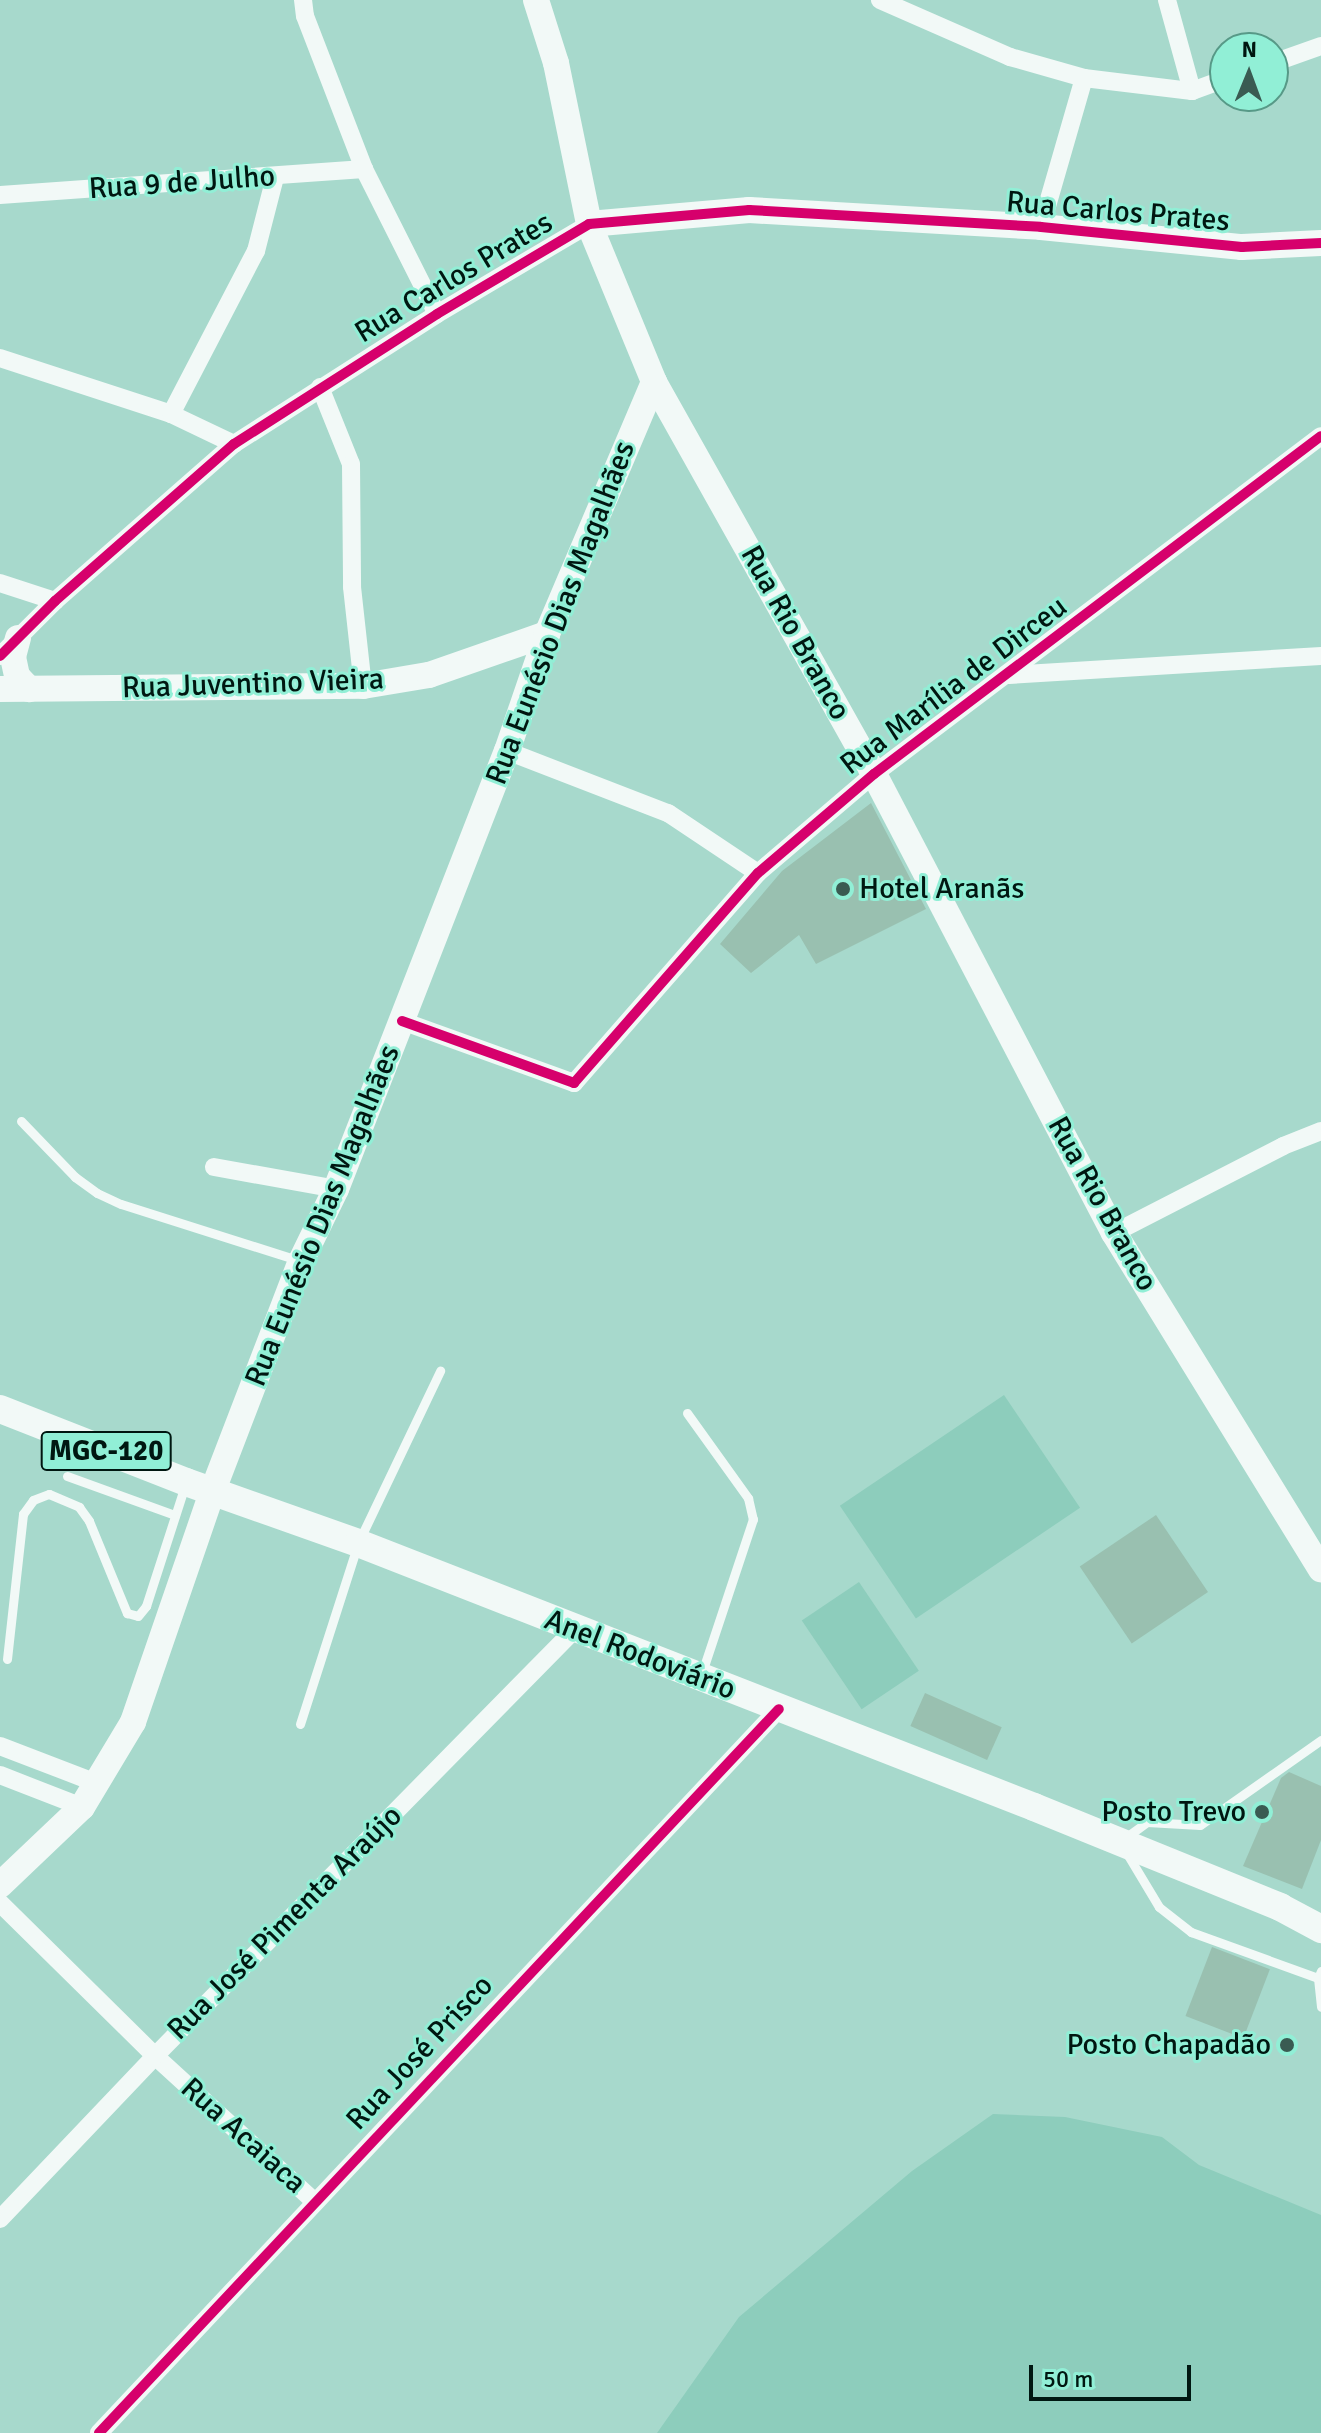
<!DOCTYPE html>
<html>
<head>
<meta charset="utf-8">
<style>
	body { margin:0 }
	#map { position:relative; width:1321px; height:2433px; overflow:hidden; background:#a7d9cc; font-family:Signika,sans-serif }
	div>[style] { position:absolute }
	.green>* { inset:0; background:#8dcdbc; transform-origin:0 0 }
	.building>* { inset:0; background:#99c0b0; transform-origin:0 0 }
	.lane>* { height:9px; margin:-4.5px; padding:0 4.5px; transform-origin:4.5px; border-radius:4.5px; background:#f2f9f7 }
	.street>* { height:18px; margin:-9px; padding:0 9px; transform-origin:9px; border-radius:9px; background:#f2f9f7 }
	.secondary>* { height:26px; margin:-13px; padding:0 13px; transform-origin:13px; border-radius:13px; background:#f2f9f7 }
	.primary>* { height:28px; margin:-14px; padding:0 14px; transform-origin:14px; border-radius:14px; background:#f2f9f7 }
	.cycleway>* { height:10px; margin:-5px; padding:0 5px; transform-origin:5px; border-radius:5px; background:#d6006c }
	.dots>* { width:22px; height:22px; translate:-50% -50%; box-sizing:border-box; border:4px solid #91efd6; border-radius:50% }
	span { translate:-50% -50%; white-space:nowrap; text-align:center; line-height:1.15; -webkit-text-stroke:6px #91efd6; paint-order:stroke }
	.shield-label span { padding:2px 6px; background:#91efd6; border:2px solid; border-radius:6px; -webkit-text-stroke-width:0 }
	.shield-label { font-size:28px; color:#001711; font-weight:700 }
	.street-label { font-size:30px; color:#001711 }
	.poi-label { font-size:30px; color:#001711 }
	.left { translate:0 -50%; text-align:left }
	.right { translate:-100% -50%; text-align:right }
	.north { position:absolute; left:1209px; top:32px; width:80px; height:80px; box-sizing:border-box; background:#91efd6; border:2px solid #579987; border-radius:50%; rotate:1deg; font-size:22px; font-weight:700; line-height:32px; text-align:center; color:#001711 }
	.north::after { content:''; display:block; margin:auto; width:28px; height:36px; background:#3a5b52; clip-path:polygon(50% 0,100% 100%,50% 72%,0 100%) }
	.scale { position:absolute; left:1029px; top:2365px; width:162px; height:36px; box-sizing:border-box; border:4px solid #001711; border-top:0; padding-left:10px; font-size:24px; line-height:28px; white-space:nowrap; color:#001711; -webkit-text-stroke:6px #91efd6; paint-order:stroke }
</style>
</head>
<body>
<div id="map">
	<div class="green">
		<i style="left:1004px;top:1395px;width:136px;height:198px;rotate:56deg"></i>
		<i style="left:859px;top:1582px;width:107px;height:69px;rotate:56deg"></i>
		<i style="clip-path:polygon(993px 2114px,1065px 2117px,1162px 2137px,1199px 2165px,1321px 2215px,1321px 2433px,657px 2433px,739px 2317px,912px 2171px)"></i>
	</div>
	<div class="building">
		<i style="clip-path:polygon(871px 803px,926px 909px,816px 964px,799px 935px,751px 973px,720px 944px,782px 871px)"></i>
		<i style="left:1156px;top:1515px;width:93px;height:92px;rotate:56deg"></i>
		<i style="left:925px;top:1693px;width:84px;height:36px;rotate:24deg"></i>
		<i style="clip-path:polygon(1289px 1772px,1321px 1786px,1321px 1840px,1302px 1889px,1243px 1866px,1281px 1778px)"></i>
		<i style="left:1212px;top:1947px;width:62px;height:74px;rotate:21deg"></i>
	</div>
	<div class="lane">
		<i style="left:21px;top:1121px;width:78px;rotate:46deg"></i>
		<i style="left:75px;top:1177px;width:27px;rotate:36deg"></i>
		<i style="left:97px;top:1193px;width:26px;rotate:25deg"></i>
		<i style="left:121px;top:1204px;width:186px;rotate:17.6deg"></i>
		<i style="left:687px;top:1413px;width:105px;rotate:54.3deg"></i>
		<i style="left:748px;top:1498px;width:22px;rotate:77deg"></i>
		<i style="left:753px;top:1519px;width:164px;rotate:108.4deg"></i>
		<i style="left:67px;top:1476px;width:115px;rotate:19.9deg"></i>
		<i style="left:7px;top:1659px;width:146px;rotate:-83.7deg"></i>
		<i style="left:23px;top:1514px;width:17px;rotate:-54deg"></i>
		<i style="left:33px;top:1500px;width:17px;rotate:-21deg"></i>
		<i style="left:49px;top:1494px;width:33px;rotate:23deg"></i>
		<i style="left:79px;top:1507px;width:17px;rotate:54deg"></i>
		<i style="left:89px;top:1521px;width:100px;rotate:67.6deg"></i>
		<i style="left:127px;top:1613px;width:11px;rotate:15deg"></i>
		<i style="left:138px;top:1616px;width:13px;rotate:-51deg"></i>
		<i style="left:146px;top:1606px;width:127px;rotate:-72.1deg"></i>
		<i style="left:300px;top:1724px;width:190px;rotate:-72.2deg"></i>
		<i style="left:358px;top:1543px;width:191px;rotate:-64.5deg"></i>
		<i style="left:1125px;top:1838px;width:27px;rotate:-36deg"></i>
		<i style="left:1147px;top:1822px;width:53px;rotate:3.2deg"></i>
		<i style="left:1200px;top:1825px;width:148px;rotate:-35.1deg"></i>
		<i style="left:1126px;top:1852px;width:64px;rotate:59deg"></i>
		<i style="left:1159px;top:1907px;width:41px;rotate:38deg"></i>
		<i style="left:1191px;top:1932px;width:135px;rotate:19.9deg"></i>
		<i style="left:1321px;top:1971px;width:8px;rotate:113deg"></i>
		<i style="left:1318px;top:1978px;width:29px;rotate:84deg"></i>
	</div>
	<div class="street">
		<i style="left:303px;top:0;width:16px;rotate:83deg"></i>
		<i style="left:305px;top:16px;width:164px;rotate:68.9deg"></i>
		<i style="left:364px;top:169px;width:162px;rotate:63.3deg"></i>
		<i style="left:880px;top:0;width:142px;rotate:23.7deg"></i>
		<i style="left:1010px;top:57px;width:77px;rotate:15.8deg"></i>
		<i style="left:1084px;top:78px;width:109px;rotate:6.9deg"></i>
		<i style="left:1192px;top:91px;width:35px;rotate:-20deg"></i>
		<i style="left:1167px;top:0;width:94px;rotate:74.6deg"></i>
		<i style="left:1273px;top:63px;width:51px;rotate:-19.5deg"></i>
		<i style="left:0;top:195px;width:365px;rotate:-4.1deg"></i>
		<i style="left:1041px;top:227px;width:155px;rotate:-73.9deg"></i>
		<i style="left:0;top:358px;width:180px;rotate:18.1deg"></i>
		<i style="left:171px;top:414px;width:70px;rotate:25.5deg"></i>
		<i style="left:320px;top:387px;width:83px;rotate:68.1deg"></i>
		<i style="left:351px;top:464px;width:123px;rotate:89.5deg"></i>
		<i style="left:352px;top:587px;width:100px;rotate:83.7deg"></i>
		<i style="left:171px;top:414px;width:184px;rotate:-62.5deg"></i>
		<i style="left:256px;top:251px;width:76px;rotate:-75.6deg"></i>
		<i style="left:0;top:583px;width:58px;rotate:18.1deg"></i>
		<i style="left:0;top:656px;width:78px;rotate:-45deg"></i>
		<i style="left:55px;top:601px;width:238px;rotate:-41.3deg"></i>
		<i style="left:234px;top:444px;width:241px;rotate:-32.6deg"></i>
		<i style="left:437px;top:314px;width:177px;rotate:-30.6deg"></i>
		<i style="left:1009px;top:675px;width:313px;rotate:-3.5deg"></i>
		<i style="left:507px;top:751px;width:173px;rotate:21.1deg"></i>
		<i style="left:668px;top:813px;width:108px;rotate:33.7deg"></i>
		<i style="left:402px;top:1021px;width:183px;rotate:19.8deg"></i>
		<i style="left:574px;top:1083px;width:279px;rotate:-48.8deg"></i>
		<i style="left:758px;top:873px;width:153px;rotate:-40.5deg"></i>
		<i style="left:874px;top:774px;width:560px;rotate:-37.09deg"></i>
		<i style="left:214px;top:1167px;width:124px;rotate:10.2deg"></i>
		<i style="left:1114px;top:1233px;width:190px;rotate:-27.2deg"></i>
		<i style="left:1283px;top:1146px;width:41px;rotate:-21.5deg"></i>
		<i style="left:0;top:1746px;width:106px;rotate:21deg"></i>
		<i style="left:0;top:1775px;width:88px;rotate:21.3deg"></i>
		<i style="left:0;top:1903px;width:218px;rotate:44.6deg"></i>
		<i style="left:155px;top:2056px;width:215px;rotate:42.4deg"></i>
		<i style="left:0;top:2219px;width:225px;rotate:-46.4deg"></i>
		<i style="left:155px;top:2056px;width:598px;rotate:-45.47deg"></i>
		<i style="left:99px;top:2433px;width:993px;rotate:-46.8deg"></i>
	</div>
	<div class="secondary">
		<i style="left:536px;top:0;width:66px;rotate:72.4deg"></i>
		<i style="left:556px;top:63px;width:164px;rotate:78.4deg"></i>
		<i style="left:589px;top:224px;width:171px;rotate:67.6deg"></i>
		<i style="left:654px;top:382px;width:450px;rotate:60.7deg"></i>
		<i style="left:874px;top:774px;width:518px;rotate:62.4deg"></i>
		<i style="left:1114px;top:1233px;width:395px;rotate:58.4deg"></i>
		<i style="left:589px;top:224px;width:161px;rotate:-5deg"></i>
		<i style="left:749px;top:210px;width:292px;rotate:3.3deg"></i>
		<i style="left:1041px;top:227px;width:202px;rotate:5.7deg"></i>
		<i style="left:1242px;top:247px;width:79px;rotate:-2.9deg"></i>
		<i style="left:18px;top:638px;width:20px;rotate:105deg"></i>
		<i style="left:13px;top:657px;width:19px;rotate:78deg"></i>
		<i style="left:17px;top:676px;width:18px;rotate:47deg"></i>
		<i style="left:0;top:689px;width:363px;rotate:-0.5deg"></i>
		<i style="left:363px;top:686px;width:67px;rotate:-9.5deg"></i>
		<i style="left:429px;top:675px;width:125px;rotate:-19.2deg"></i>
		<i style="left:0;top:1885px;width:113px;rotate:-43.6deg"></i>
		<i style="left:82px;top:1807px;width:99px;rotate:-59deg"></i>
		<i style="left:133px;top:1722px;width:245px;rotate:-71deg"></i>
		<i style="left:213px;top:1490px;width:245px;rotate:-69deg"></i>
		<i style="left:301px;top:1261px;width:80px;rotate:-64.1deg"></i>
		<i style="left:336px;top:1189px;width:470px;rotate:-68.7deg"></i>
		<i style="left:507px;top:751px;width:124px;rotate:-71.1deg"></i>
		<i style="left:547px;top:634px;width:274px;rotate:-67deg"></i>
	</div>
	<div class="primary">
		<i style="left:0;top:1409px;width:200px;rotate:21.4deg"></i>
		<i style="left:186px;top:1482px;width:182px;rotate:19.5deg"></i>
		<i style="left:358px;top:1543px;width:726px;rotate:21.33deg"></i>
		<i style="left:1034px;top:1807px;width:266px;rotate:22.1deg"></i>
		<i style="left:1280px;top:1907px;width:47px;rotate:28.2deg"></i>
	</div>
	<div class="cycleway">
		<i style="left:0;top:656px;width:78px;rotate:-45deg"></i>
		<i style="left:55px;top:601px;width:238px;rotate:-41.3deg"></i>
		<i style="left:234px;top:444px;width:241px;rotate:-32.6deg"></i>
		<i style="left:437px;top:314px;width:177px;rotate:-30.6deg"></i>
		<i style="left:589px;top:224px;width:161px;rotate:-5deg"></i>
		<i style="left:749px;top:210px;width:292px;rotate:3.3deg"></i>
		<i style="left:1041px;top:227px;width:202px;rotate:5.7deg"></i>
		<i style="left:1242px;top:247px;width:79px;rotate:-2.9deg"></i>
		<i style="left:402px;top:1021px;width:183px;rotate:19.8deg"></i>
		<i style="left:574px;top:1083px;width:279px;rotate:-48.8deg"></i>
		<i style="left:758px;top:873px;width:153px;rotate:-40.5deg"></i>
		<i style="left:874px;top:774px;width:560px;rotate:-37.09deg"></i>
		<i style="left:99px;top:2433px;width:993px;rotate:-46.8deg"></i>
	</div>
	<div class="dots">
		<i style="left:843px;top:889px;background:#3a5b52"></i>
		<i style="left:1262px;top:1812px;background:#3a5b52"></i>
		<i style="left:1287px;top:2045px;background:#3a5b52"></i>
	</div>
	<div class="shield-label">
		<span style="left:106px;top:1451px">MGC-120</span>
	</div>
	<div class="street-label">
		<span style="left:182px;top:183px;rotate:-4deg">Rua 9 de Julho</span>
		<span style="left:1118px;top:212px;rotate:5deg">Rua Carlos Prates</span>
		<span style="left:454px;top:278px;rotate:-31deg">Rua Carlos Prates</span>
		<span style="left:561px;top:613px;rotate:-69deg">Rua Eunésio Dias Magalhães</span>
		<span style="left:795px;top:633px;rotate:61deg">Rua Rio Branco</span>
		<span style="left:253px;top:684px;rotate:-2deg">Rua Juventino Vieira</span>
		<span style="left:954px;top:686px;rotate:-37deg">Rua Marília de Dirceu</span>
		<span style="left:1102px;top:1204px;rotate:61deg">Rua Rio Branco</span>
		<span style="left:323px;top:1216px;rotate:-68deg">Rua Eunésio Dias Magalhães</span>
		<span style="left:640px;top:1655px;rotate:21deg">Anel Rodoviário</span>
		<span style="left:285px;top:1923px;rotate:-45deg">Rua José Pimenta Araújo</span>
		<span style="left:420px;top:2053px;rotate:-47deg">Rua José Prisco</span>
		<span style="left:243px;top:2136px;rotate:42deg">Rua Acaiaca</span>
	</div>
	<div class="poi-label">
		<span class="left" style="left:859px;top:889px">Hotel Aranãs</span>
		<span class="right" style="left:1246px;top:1812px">Posto Trevo</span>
		<span class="right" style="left:1271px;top:2045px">Posto Chapadão</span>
	</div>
	<div class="north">N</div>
	<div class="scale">50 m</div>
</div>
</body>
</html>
